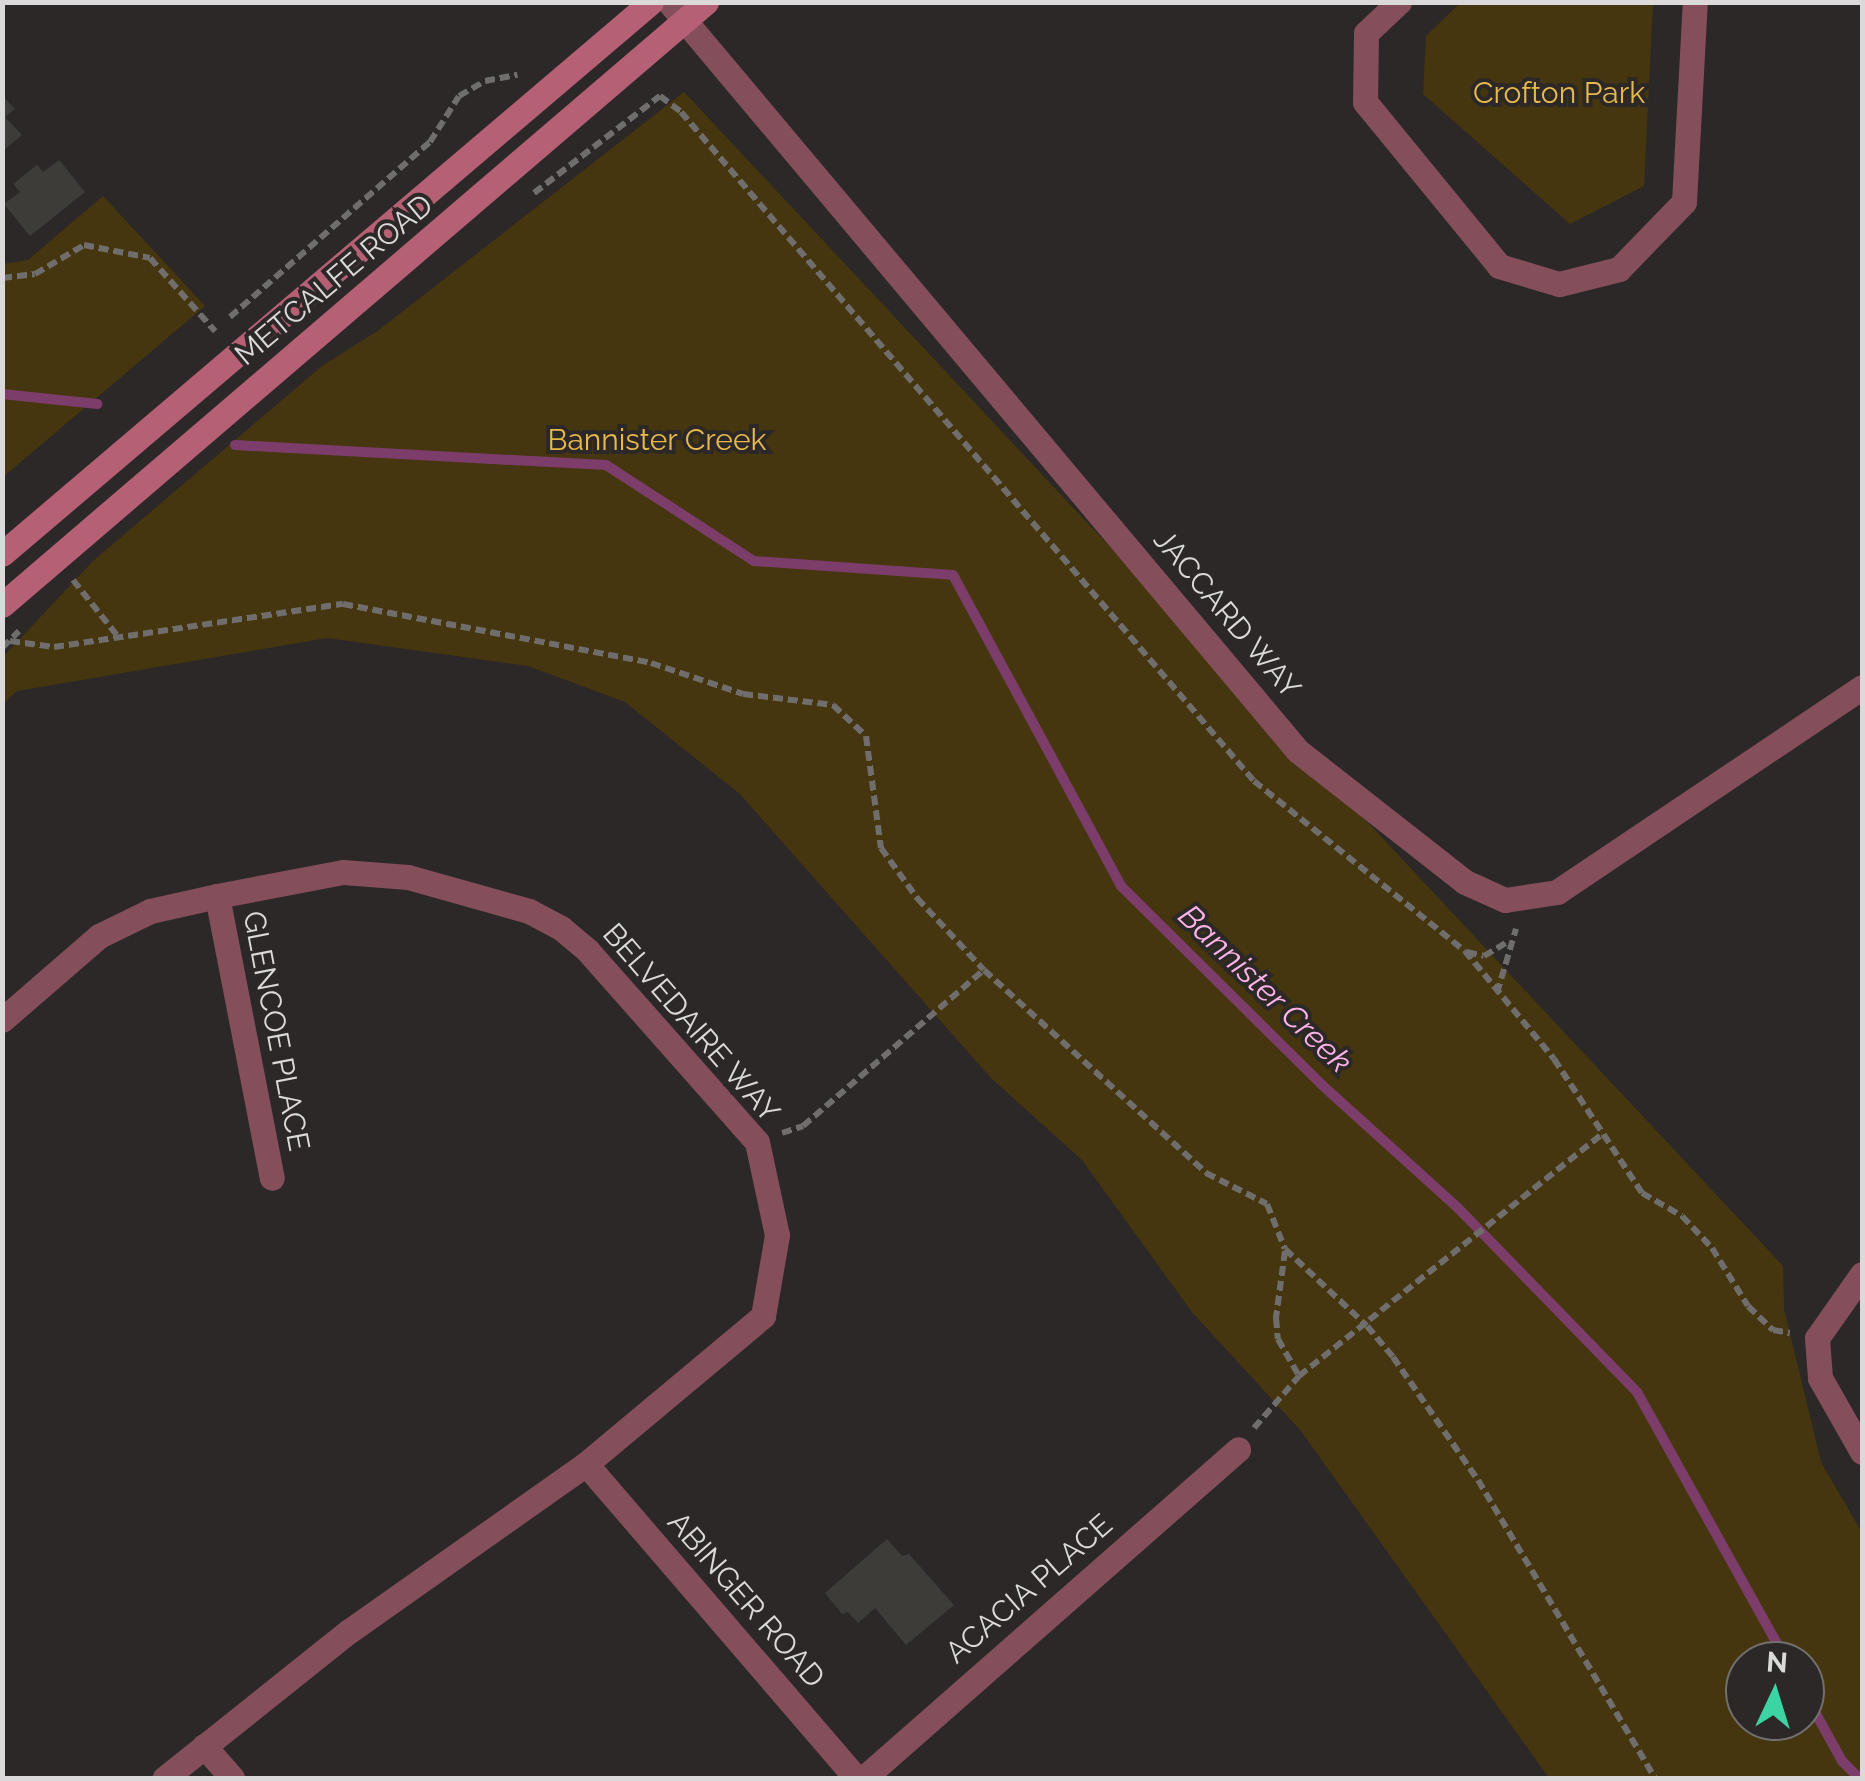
<!DOCTYPE html>
<html>
<head>
<meta charset="utf-8">
<style>
	body { margin:0 }
	#map { position:relative; width:1865px; height:1781px; overflow:hidden; background:#2c2827; font-family:Raleway,sans-serif }
	div>[style] { position:absolute }
	.green>* { inset:0; background:#46360f }
	.stream>* { height:10px; margin:-5px; padding:0 5px; transform-origin:5px; border-radius:5px; background:#7c3d6b }
	.building>* { inset:0; background:#3e3c39 }
	.path>* { height:6px; margin-top:-3px; transform-origin:0; background:repeating-linear-gradient(90deg,#706d6d 0 10px,transparent 0 15px) }
	.minor>* { height:25px; margin:-12.5px; padding:0 12.5px; transform-origin:12.5px; border-radius:12.5px; background:#844e5b }
	.secondary>* { height:25px; margin:-12.5px; padding:0 12.5px; transform-origin:12.5px; border-radius:12.5px; background:#b66076 }
	span { translate:-50% -50%; white-space:nowrap; text-align:center; line-height:1.15; -webkit-text-stroke:8px #2c2827; paint-order:stroke }
	.park-label { font-size:30px; color:#e7b84a }
	.street-label { font-size:30px; color:#dbd9d9 }
	.water-label { font-size:32px; color:#feb4e8; font-style:italic }
	.frame { position:absolute; inset:0; border:5px solid #dbd9d9; pointer-events:none }
	.north { position:absolute; left:1725px; top:1641px; width:100px; height:100px; box-sizing:border-box; background:#2c2827; border:2px solid #726f6e; border-radius:50%; rotate:4deg; font-size:28px; font-weight:700; line-height:40px; text-align:center; color:#dbd9d9 }
	.north::after { content:''; display:block; margin:auto; width:35px; height:45px; background:#3dd4a3; clip-path:polygon(50% 0,100% 100%,50% 72%,0 100%) }
</style>
</head>
<body>
<div id="map">
	<div class="green">
		<i style="clip-path:polygon(1460px 3px,1653px 3px,1644px 186px,1570px 224px,1423px 94px,1426px 36px)"></i>
		<i style="clip-path:polygon(evenodd,684px 92px,1783px 1266px,1784px 1309px,1821px 1462px,1862px 1533px,1862px 1778px,1549px 1778px,1301px 1431px,1192px 1312px,1082px 1160px,991px 1078px,740px 794px,625px 702px,528px 666px,327px 638px,17px 691px,3px 704px,3px 657px,93px 561px,322px 366px,379px 330px,684px 92px,1745px 1661px,1805px 1661px,1805px 1721px,1745px 1721px,1745px 1661px)"></i>
		<i style="clip-path:polygon(103px 196px,205px 306px,3px 477px,3px 264px,28px 260px)"></i>
	</div>
	<div class="stream">
		<i style="left:2px;top:394px;width:96px;rotate:6deg"></i>
		<i style="left:235px;top:445px;width:372px;rotate:3.1deg"></i>
		<i style="left:606px;top:465px;width:176px;rotate:33deg"></i>
		<i style="left:754px;top:561px;width:199px;rotate:4deg"></i>
		<i style="left:953px;top:575px;width:353px;rotate:61.6deg"></i>
		<i style="left:1121px;top:886px;width:283px;rotate:44.7deg"></i>
		<i style="left:1322px;top:1085px;width:183px;rotate:42.1deg"></i>
		<i style="left:1458px;top:1208px;width:257px;rotate:45.8deg"></i>
		<i style="left:1637px;top:1392px;width:308px;rotate:60.9deg"></i>
		<i style="left:1805px;top:1694px;width:77px;rotate:61.1deg"></i>
		<i style="left:1842px;top:1761px;width:24px;rotate:45deg"></i>
	</div>
	<div class="building">
		<i style="clip-path:polygon(2px 95px,15px 109px,5px 117px,22px 135px,2px 152px)"></i>
		<i style="clip-path:polygon(59px 160px,85px 192px,30px 236px,4px 204px,20px 192px,13px 184px,37px 165px,43px 172px)"></i>
		<i style="clip-path:polygon(887px 1539px,902px 1556px,909px 1554px,954px 1605px,906px 1645px,875px 1608px,858px 1623px,848px 1612px,842px 1614px,825px 1593px)"></i>
	</div>
	<div class="path">
		<i style="left:534px;top:193px;width:159px;rotate:-37.6deg"></i>
		<i style="left:660px;top:96px;width:26px;rotate:37deg"></i>
		<i style="left:681px;top:112px;width:881px;rotate:49.42deg"></i>
		<i style="left:1254px;top:781px;width:271px;rotate:38.9deg"></i>
		<i style="left:1465px;top:951px;width:140px;rotate:50.5deg"></i>
		<i style="left:1554px;top:1059px;width:160px;rotate:56.7deg"></i>
		<i style="left:1642px;top:1193px;width:46px;rotate:29.9deg"></i>
		<i style="left:1682px;top:1216px;width:44px;rotate:46.8deg"></i>
		<i style="left:1712px;top:1248px;width:68px;rotate:58.2deg"></i>
		<i style="left:1748px;top:1306px;width:35px;rotate:44deg"></i>
		<i style="left:1773px;top:1330px;width:17px;rotate:10deg"></i>
		<i style="left:2px;top:278px;width:33px;rotate:-7deg"></i>
		<i style="left:35px;top:274px;width:57px;rotate:-30.6deg"></i>
		<i style="left:84px;top:245px;width:67px;rotate:11.1deg"></i>
		<i style="left:150px;top:258px;width:98px;rotate:48.3deg"></i>
		<i style="left:230px;top:317px;width:266px;rotate:-41.2deg"></i>
		<i style="left:430px;top:142px;width:54px;rotate:-57.8deg"></i>
		<i style="left:459px;top:96px;width:30px;rotate:-30deg"></i>
		<i style="left:485px;top:81px;width:33px;rotate:-11deg"></i>
		<i style="left:73px;top:580px;width:75px;rotate:51.5deg"></i>
		<i style="left:10px;top:641px;width:44px;rotate:7.8deg"></i>
		<i style="left:54px;top:647px;width:292px;rotate:-8.5deg"></i>
		<i style="left:343px;top:604px;width:314px;rotate:10.8deg"></i>
		<i style="left:651px;top:663px;width:97px;rotate:18.6deg"></i>
		<i style="left:743px;top:694px;width:91px;rotate:7deg"></i>
		<i style="left:833px;top:705px;width:45px;rotate:43.2deg"></i>
		<i style="left:866px;top:736px;width:113px;rotate:82.4deg"></i>
		<i style="left:881px;top:848px;width:62px;rotate:54.2deg"></i>
		<i style="left:917px;top:898px;width:98px;rotate:47.1deg"></i>
		<i style="left:984px;top:970px;width:301px;rotate:42.4deg"></i>
		<i style="left:1206px;top:1173px;width:68px;rotate:26.9deg"></i>
		<i style="left:1267px;top:1204px;width:48px;rotate:68.2deg"></i>
		<i style="left:1285px;top:1249px;width:112px;rotate:43.2deg"></i>
		<i style="left:1367px;top:1326px;width:40px;rotate:50deg"></i>
		<i style="left:1393px;top:1357px;width:150px;rotate:55.4deg"></i>
		<i style="left:1478px;top:1480px;width:347px;rotate:59.3deg"></i>
		<i style="left:2px;top:648px;width:24px;rotate:-45deg"></i>
		<i style="left:1467px;top:952px;width:17px;rotate:13deg"></i>
		<i style="left:1484px;top:956px;width:29px;rotate:-31deg"></i>
		<i style="left:1497px;top:993px;width:67px;rotate:-73.5deg"></i>
		<i style="left:782px;top:1133px;width:22px;rotate:-18deg"></i>
		<i style="left:803px;top:1126px;width:239px;rotate:-40.8deg"></i>
		<i style="left:1285px;top:1251px;width:68px;rotate:97.7deg"></i>
		<i style="left:1276px;top:1318px;width:21px;rotate:85deg"></i>
		<i style="left:1278px;top:1339px;width:43px;rotate:60.4deg"></i>
		<i style="left:1254px;top:1428px;width:69px;rotate:-49.1deg"></i>
		<i style="left:1299px;top:1376px;width:389px;rotate:-38.6deg"></i>
	</div>
	<div class="minor">
		<i style="left:669px;top:2px;width:978px;rotate:49.98deg"></i>
		<i style="left:1298px;top:751px;width:212px;rotate:38.1deg"></i>
		<i style="left:1465px;top:882px;width:44px;rotate:24.2deg"></i>
		<i style="left:1505px;top:900px;width:53px;rotate:-8.7deg"></i>
		<i style="left:1557px;top:892px;width:367px;rotate:-33.9deg"></i>
		<i style="left:1399px;top:2px;width:45px;rotate:136.8deg"></i>
		<i style="left:1366px;top:33px;width:69px;rotate:90.8deg"></i>
		<i style="left:1365px;top:102px;width:212px;rotate:50.7deg"></i>
		<i style="left:1499px;top:266px;width:63px;rotate:16.7deg"></i>
		<i style="left:1559px;top:284px;width:62px;rotate:-14deg"></i>
		<i style="left:1619px;top:269px;width:93px;rotate:-45.9deg"></i>
		<i style="left:1684px;top:202px;width:200px;rotate:-86.9deg"></i>
		<i style="left:217px;top:896px;width:287px;rotate:79deg"></i>
		<i style="left:2px;top:1020px;width:128px;rotate:-40.9deg"></i>
		<i style="left:99px;top:936px;width:57px;rotate:-26.1deg"></i>
		<i style="left:150px;top:911px;width:69px;rotate:-12.6deg"></i>
		<i style="left:217px;top:896px;width:128px;rotate:-10.8deg"></i>
		<i style="left:343px;top:872px;width:65px;rotate:4.4deg"></i>
		<i style="left:408px;top:877px;width:126px;rotate:15.7deg"></i>
		<i style="left:529px;top:911px;width:36px;rotate:28deg"></i>
		<i style="left:561px;top:928px;width:35px;rotate:40deg"></i>
		<i style="left:588px;top:951px;width:255px;rotate:48.5deg"></i>
		<i style="left:757px;top:1142px;width:95px;rotate:77.9deg"></i>
		<i style="left:777px;top:1235px;width:82px;rotate:99.8deg"></i>
		<i style="left:763px;top:1316px;width:231px;rotate:140.1deg"></i>
		<i style="left:586px;top:1464px;width:290px;rotate:144.8deg"></i>
		<i style="left:349px;top:1631px;width:236px;rotate:141.4deg"></i>
		<i style="left:1862px;top:1274px;width:78px;rotate:125.1deg"></i>
		<i style="left:1817px;top:1338px;width:40px;rotate:85.7deg"></i>
		<i style="left:1820px;top:1378px;width:85px;rotate:60.4deg"></i>
		<i style="left:586px;top:1464px;width:414px;rotate:49.3deg"></i>
		<i style="left:204px;top:1746px;width:43px;rotate:48.8deg"></i>
		<i style="left:864px;top:1778px;width:498px;rotate:-41.3deg"></i>
	</div>
	<div class="secondary">
		<i style="left:2px;top:554px;width:852px;rotate:-40.38deg"></i>
		<i style="left:2px;top:605px;width:927px;rotate:-40.58deg"></i>
	</div>
	<div class="park-label">
		<span style="left:1559px;top:93px">Crofton Park</span>
		<span style="left:657px;top:440px">Bannister Creek</span>
	</div>
	<div class="street-label">
		<span style="left:334px;top:280px;rotate:-40deg">METCALFE ROAD</span>
		<span style="left:1227px;top:614px;rotate:50deg">JACCARD WAY</span>
		<span style="left:691px;top:1023px;rotate:49deg">BELVEDAIRE WAY</span>
		<span style="left:276px;top:1031px;rotate:79deg">GLENCOE PLACE</span>
		<span style="left:1029px;top:1589px;rotate:-41deg">ACACIA PLACE</span>
		<span style="left:746px;top:1600px;rotate:49deg">ABINGER ROAD</span>
	</div>
	<div class="water-label">
		<span style="left:1265px;top:989px;rotate:44deg">Bannister Creek</span>
	</div>
	<div class="frame"></div>
	<div class="north">N</div>
</div>
</body>
</html>
